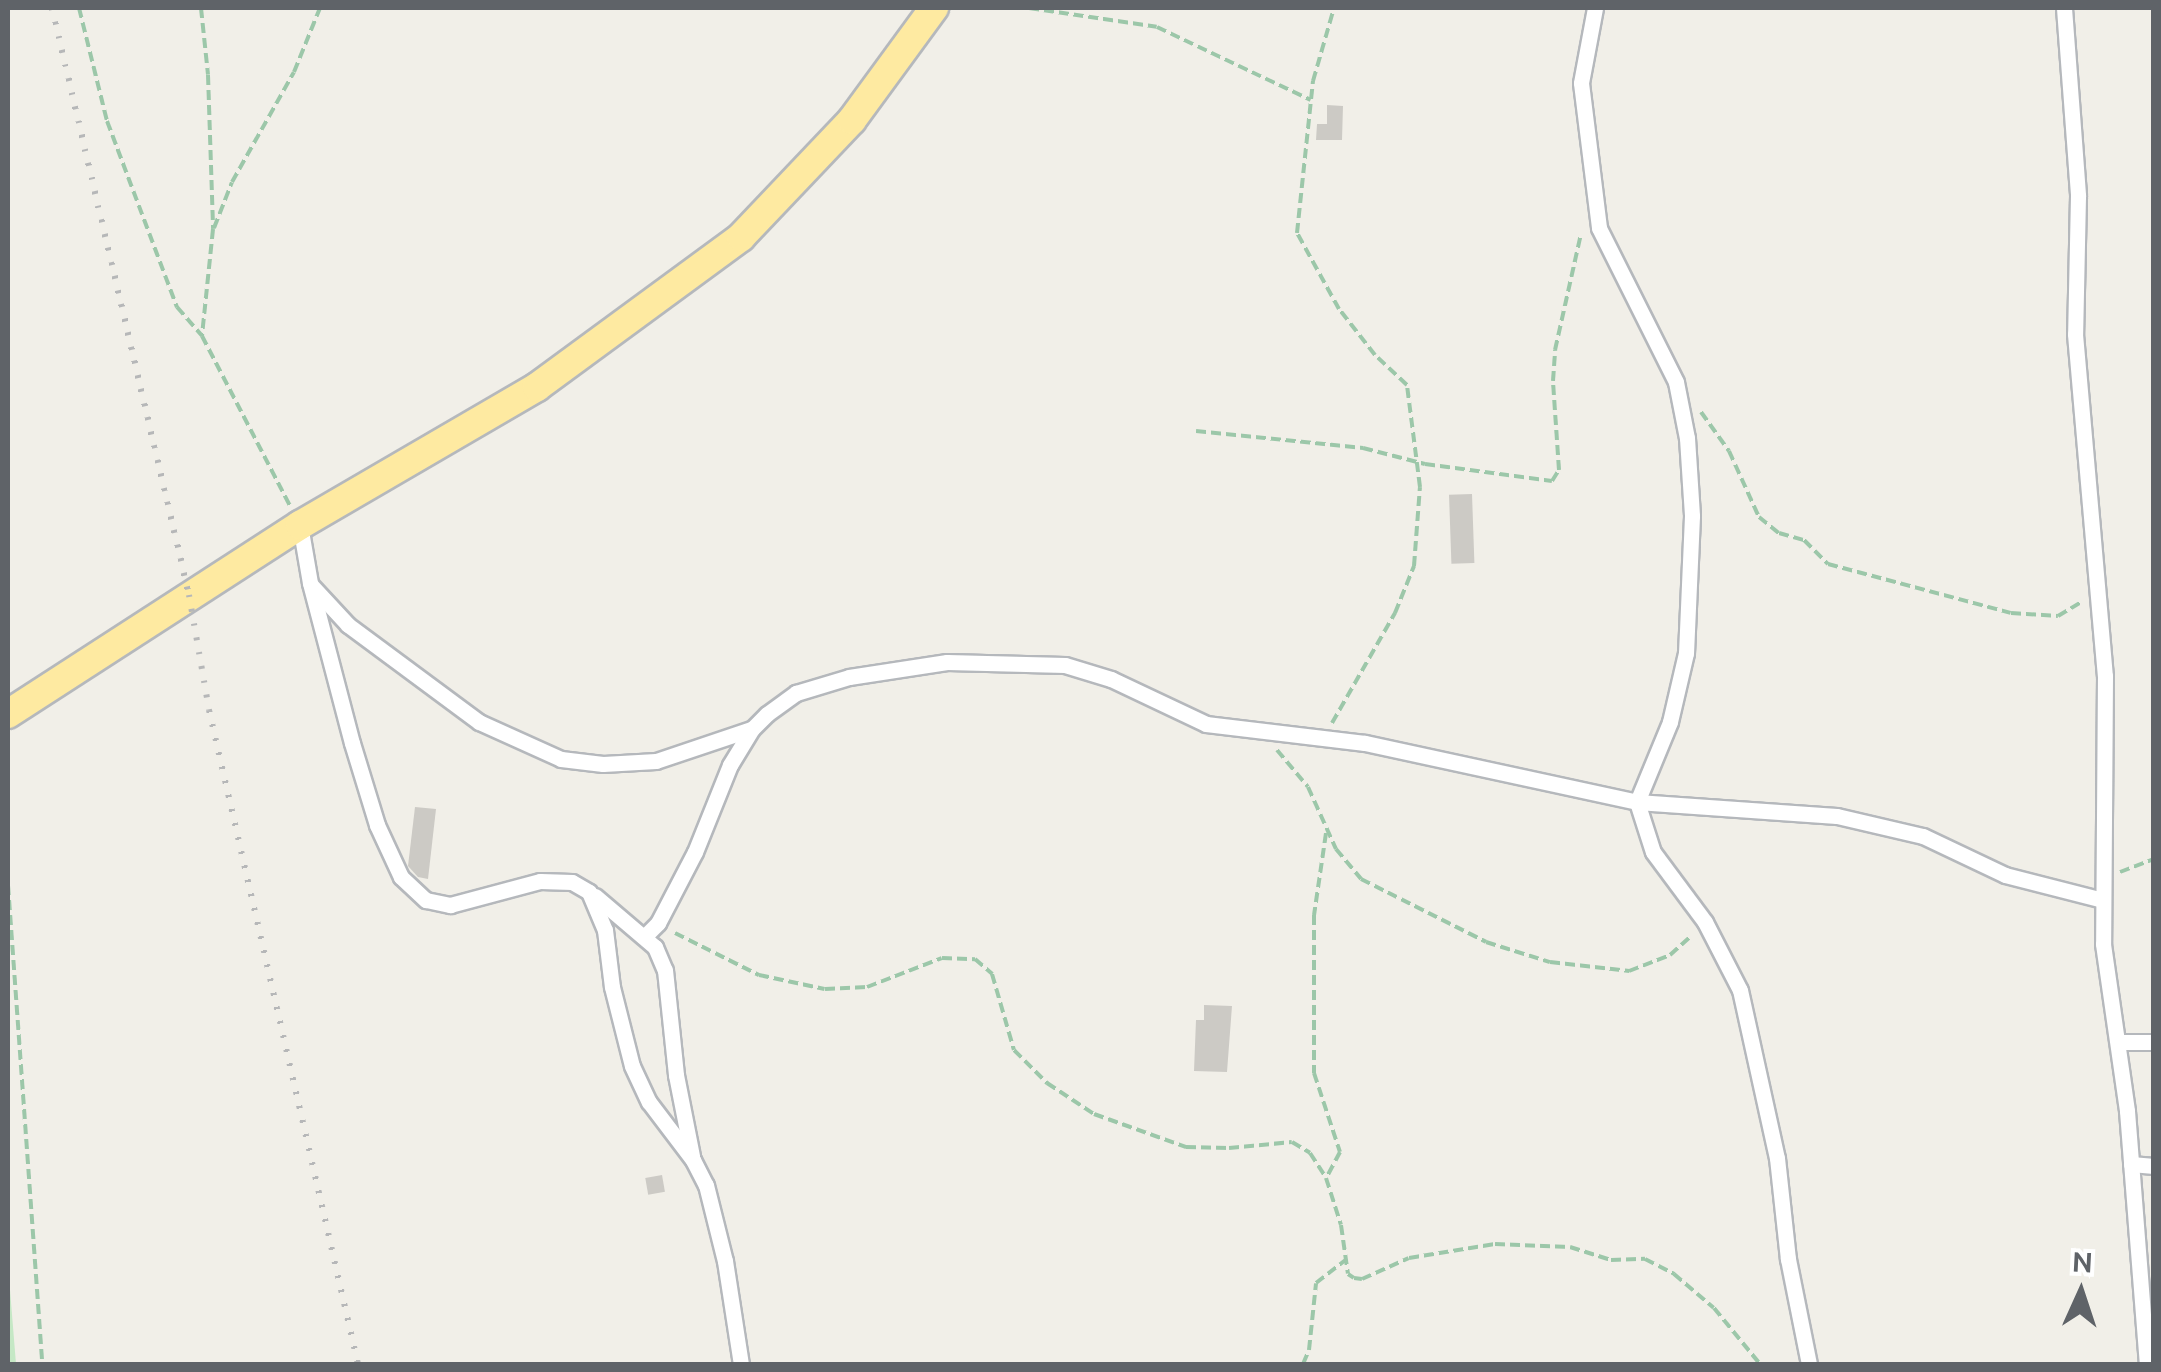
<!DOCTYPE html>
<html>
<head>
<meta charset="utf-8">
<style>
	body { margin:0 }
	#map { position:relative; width:2161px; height:1372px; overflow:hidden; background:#f1efe8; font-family:Ubuntu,sans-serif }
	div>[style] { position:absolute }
	.green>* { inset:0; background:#c5e8c5 }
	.building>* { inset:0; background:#cccac5; transform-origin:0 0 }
	.path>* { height:4px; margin-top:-2px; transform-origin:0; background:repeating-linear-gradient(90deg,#9cc7a9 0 10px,transparent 0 15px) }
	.roads { filter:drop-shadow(2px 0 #b5b8bc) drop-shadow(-2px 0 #b5b8bc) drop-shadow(0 2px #b5b8bc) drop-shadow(0 -2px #b5b8bc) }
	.minor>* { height:15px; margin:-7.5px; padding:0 7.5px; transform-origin:7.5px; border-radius:7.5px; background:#fff }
	.trunk>* { height:28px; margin:-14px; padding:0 14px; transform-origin:14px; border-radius:14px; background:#feeaa1 }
	.rail>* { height:6px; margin-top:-3px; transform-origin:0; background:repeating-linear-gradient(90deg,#b6b7b8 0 2.5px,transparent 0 14.5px) }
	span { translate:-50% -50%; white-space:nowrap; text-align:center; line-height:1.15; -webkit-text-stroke:10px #fff; paint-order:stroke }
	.frame { position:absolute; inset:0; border:10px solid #5f6368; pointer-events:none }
	.north { position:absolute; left:2031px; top:1242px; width:100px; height:100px; -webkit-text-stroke:8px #fff; paint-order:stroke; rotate:3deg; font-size:28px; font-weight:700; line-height:40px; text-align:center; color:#5f6368 }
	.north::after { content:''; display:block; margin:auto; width:35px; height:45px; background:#5f6368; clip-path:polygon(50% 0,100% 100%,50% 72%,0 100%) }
</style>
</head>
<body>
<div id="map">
	<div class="green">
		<i style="clip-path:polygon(8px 1265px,16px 1364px,8px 1364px)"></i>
	</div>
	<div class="building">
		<i style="clip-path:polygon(1327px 105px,1343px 106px,1342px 140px,1316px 140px,1317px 124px,1327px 124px)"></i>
		<i style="left:1472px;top:494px;width:69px;height:23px;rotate:88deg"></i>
		<i style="clip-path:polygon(415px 807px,436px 809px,428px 879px,418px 877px,408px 866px)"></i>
		<i style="clip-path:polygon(1204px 1005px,1232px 1006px,1227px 1072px,1194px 1071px,1196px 1020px,1204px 1020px)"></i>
		<i style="left:662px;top:1175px;width:17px;height:17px;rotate:80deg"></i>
	</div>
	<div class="path">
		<i style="left:79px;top:8px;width:116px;rotate:76.1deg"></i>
		<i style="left:107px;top:121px;width:199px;rotate:69.4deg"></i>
		<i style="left:177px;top:307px;width:38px;rotate:49deg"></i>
		<i style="left:202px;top:336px;width:191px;rotate:62.6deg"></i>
		<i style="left:201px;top:8px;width:67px;rotate:84deg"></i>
		<i style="left:208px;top:75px;width:154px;rotate:88.1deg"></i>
		<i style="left:213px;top:229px;width:108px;rotate:95.9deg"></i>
		<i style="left:1029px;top:8px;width:129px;rotate:8.4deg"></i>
		<i style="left:1157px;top:27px;width:170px;rotate:25.4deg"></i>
		<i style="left:214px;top:228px;width:49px;rotate:-68.6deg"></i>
		<i style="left:232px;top:182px;width:126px;rotate:-60.6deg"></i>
		<i style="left:294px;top:72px;width:69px;rotate:-67.9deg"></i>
		<i style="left:1701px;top:412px;width:48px;rotate:54.3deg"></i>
		<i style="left:1729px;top:451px;width:72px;rotate:65.6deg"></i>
		<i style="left:1759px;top:517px;width:26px;rotate:39deg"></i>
		<i style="left:1779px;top:533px;width:26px;rotate:16deg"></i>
		<i style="left:1804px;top:540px;width:34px;rotate:45deg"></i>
		<i style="left:1828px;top:564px;width:189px;rotate:15deg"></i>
		<i style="left:2011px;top:613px;width:47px;rotate:3.7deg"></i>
		<i style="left:2058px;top:616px;width:27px;rotate:-31deg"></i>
		<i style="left:1196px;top:431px;width:168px;rotate:5.8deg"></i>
		<i style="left:1363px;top:448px;width:64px;rotate:14.5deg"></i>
		<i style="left:1425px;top:464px;width:128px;rotate:7.6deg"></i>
		<i style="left:1552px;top:481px;width:13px;rotate:-58deg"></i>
		<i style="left:1559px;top:470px;width:89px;rotate:-93.9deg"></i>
		<i style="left:1553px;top:381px;width:31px;rotate:-86deg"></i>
		<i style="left:1555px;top:350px;width:119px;rotate:-77.4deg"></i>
		<i style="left:1332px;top:723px;width:127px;rotate:-60.2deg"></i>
		<i style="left:1395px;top:613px;width:51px;rotate:-68deg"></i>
		<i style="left:1414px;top:566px;width:79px;rotate:-85.7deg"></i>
		<i style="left:1420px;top:487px;width:103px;rotate:-97.3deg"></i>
		<i style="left:1407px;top:385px;width:44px;rotate:-136.8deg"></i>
		<i style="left:1375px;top:355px;width:58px;rotate:-128deg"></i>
		<i style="left:1339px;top:309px;width:87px;rotate:-118.9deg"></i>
		<i style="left:1297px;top:233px;width:153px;rotate:-84deg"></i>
		<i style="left:1313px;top:81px;width:76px;rotate:-74deg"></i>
		<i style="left:1277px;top:750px;width:48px;rotate:50deg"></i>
		<i style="left:1308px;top:787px;width:68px;rotate:65.7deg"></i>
		<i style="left:1336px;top:849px;width:39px;rotate:50deg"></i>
		<i style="left:1361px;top:879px;width:140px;rotate:26.7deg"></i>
		<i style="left:1486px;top:942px;width:67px;rotate:17.4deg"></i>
		<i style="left:1550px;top:962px;width:80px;rotate:6.5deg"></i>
		<i style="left:1629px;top:971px;width:44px;rotate:-21.3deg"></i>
		<i style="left:1670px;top:955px;width:28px;rotate:-42deg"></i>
		<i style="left:1326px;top:833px;width:83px;rotate:98.3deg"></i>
		<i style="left:1314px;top:915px;width:158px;rotate:90deg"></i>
		<i style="left:1314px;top:1073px;width:83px;rotate:71.8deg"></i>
		<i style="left:1340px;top:1152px;width:30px;rotate:118deg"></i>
		<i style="left:2120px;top:872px;width:36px;rotate:-21deg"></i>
		<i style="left:8px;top:885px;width:480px;rotate:85.9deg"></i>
		<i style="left:675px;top:933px;width:94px;rotate:26.6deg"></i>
		<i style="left:759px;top:975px;width:67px;rotate:12deg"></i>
		<i style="left:825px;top:989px;width:42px;rotate:-2.7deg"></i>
		<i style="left:867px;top:987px;width:80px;rotate:-21.1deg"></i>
		<i style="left:942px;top:958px;width:33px;rotate:2deg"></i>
		<i style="left:975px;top:959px;width:23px;rotate:41deg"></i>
		<i style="left:992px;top:974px;width:79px;rotate:73.9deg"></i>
		<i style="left:1014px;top:1050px;width:47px;rotate:45deg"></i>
		<i style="left:1047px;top:1083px;width:56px;rotate:33.4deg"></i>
		<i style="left:1094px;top:1114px;width:98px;rotate:19.7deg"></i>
		<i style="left:1186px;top:1147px;width:43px;rotate:1.3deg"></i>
		<i style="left:1229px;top:1148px;width:63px;rotate:-5.4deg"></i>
		<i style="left:1292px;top:1142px;width:21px;rotate:31deg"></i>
		<i style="left:1310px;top:1153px;width:30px;rotate:57deg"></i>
		<i style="left:1326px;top:1178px;width:49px;rotate:72.3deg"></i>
		<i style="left:1341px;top:1225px;width:49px;rotate:81.9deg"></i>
		<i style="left:1348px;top:1274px;width:7px;rotate:34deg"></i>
		<i style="left:1354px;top:1278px;width:8px;rotate:7deg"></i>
		<i style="left:1362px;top:1279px;width:51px;rotate:-24.1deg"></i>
		<i style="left:1409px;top:1258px;width:87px;rotate:-9.2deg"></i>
		<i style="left:1495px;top:1244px;width:75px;rotate:2.3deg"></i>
		<i style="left:1570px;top:1247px;width:43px;rotate:17.6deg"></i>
		<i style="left:1611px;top:1260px;width:34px;rotate:-2deg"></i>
		<i style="left:1645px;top:1259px;width:33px;rotate:27deg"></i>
		<i style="left:1674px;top:1274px;width:52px;rotate:40.4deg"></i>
		<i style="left:1714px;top:1308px;width:72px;rotate:50.6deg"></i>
		<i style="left:1303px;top:1364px;width:15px;rotate:-67deg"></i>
		<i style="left:1309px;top:1350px;width:67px;rotate:-84deg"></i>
		<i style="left:1316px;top:1283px;width:37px;rotate:-38deg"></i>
	</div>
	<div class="roads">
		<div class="minor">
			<i style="left:1595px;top:8px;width:76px;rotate:100.6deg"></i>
			<i style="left:1581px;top:83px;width:146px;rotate:82.9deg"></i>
			<i style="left:1599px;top:228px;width:172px;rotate:63.4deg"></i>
			<i style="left:1676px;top:382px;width:57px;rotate:78.9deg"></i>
			<i style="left:1687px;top:438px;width:78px;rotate:86.3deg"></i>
			<i style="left:1692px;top:516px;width:137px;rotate:92.5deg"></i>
			<i style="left:1686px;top:653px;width:71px;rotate:103.1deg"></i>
			<i style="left:1670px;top:722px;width:87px;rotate:112.4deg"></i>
			<i style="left:1637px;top:802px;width:52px;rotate:72.3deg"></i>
			<i style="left:1653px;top:852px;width:87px;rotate:53.4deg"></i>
			<i style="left:1705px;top:922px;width:76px;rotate:62.8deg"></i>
			<i style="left:1740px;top:990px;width:172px;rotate:77.6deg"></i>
			<i style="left:1777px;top:1158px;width:102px;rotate:83.8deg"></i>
			<i style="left:1788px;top:1259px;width:107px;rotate:78.7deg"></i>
			<i style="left:2064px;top:8px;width:189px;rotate:85.7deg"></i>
			<i style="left:2078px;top:196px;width:138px;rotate:91.2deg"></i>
			<i style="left:2075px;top:334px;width:343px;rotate:85deg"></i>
			<i style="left:2105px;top:676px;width:268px;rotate:90.4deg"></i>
			<i style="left:2103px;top:944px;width:169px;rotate:81.8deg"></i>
			<i style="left:2127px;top:1111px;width:254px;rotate:85.5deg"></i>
			<i style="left:300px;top:525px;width:59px;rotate:80.2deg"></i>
			<i style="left:310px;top:583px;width:165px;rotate:75.3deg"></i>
			<i style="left:352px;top:743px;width:86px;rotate:73deg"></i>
			<i style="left:377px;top:825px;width:57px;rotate:65.2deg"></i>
			<i style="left:401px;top:877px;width:34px;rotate:43deg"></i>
			<i style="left:426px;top:900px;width:25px;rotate:12deg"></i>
			<i style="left:450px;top:905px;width:93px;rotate:-14.9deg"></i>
			<i style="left:540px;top:881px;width:32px;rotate:2deg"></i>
			<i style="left:572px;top:882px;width:20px;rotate:30deg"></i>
			<i style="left:589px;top:892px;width:41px;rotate:67.2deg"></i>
			<i style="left:605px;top:930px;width:57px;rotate:83deg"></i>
			<i style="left:612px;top:987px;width:81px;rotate:75.8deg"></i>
			<i style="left:632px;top:1066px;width:40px;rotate:65deg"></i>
			<i style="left:649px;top:1102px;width:73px;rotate:52.8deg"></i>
			<i style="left:693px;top:1160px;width:28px;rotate:63deg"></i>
			<i style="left:706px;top:1185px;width:78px;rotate:76deg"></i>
			<i style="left:725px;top:1261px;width:104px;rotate:81.2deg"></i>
			<i style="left:312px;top:586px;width:53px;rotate:47.3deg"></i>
			<i style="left:348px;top:625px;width:163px;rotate:36.5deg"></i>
			<i style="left:479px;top:722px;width:90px;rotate:24.3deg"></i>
			<i style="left:561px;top:759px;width:42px;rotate:6.8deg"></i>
			<i style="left:603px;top:764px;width:53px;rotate:-3.2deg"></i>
			<i style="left:656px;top:761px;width:100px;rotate:-18.6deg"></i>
			<i style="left:595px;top:896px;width:79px;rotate:40.4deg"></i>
			<i style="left:655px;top:947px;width:25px;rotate:67deg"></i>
			<i style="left:665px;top:970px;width:106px;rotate:84deg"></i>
			<i style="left:676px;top:1075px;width:83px;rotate:78.8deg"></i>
			<i style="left:644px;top:937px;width:20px;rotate:-45deg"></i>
			<i style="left:658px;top:923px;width:80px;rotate:-62.5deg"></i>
			<i style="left:695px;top:852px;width:94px;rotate:-68.1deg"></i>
			<i style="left:730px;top:765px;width:42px;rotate:-58.6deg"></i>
			<i style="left:752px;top:729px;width:21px;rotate:-45deg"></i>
			<i style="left:767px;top:714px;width:36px;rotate:-36deg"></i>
			<i style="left:796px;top:693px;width:55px;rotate:-16.8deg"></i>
			<i style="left:849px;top:677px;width:99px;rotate:-8.7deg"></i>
			<i style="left:947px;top:662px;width:118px;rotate:1.5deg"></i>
			<i style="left:1065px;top:665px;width:48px;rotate:16.9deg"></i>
			<i style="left:1111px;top:679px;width:105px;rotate:25.3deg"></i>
			<i style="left:1206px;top:724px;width:160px;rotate:6.8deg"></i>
			<i style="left:1365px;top:743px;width:278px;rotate:12.2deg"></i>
			<i style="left:1637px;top:802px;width:200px;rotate:4deg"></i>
			<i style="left:1837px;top:816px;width:88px;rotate:13.1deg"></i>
			<i style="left:1923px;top:836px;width:91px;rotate:25.4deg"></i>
			<i style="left:2005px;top:875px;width:101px;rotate:14.3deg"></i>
			<i style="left:2118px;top:1042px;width:36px"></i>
			<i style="left:2131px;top:1164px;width:23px;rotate:5deg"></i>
		</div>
		<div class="trunk">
			<i style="left:8px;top:714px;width:348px;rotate:-32.9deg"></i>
			<i style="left:300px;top:525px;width:274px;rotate:-30.2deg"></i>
			<i style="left:537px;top:387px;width:253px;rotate:-36.3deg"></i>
			<i style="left:741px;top:237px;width:161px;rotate:-46.5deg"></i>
			<i style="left:852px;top:120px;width:139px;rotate:-53.8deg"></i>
		</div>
	</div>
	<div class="rail">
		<i style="left:52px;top:8px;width:603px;rotate:76.86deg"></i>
		<i style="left:189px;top:595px;width:117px;rotate:80.1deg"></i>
		<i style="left:209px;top:710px;width:671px;rotate:77.17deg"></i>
	</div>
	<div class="frame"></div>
	<div class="north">N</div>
</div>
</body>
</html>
